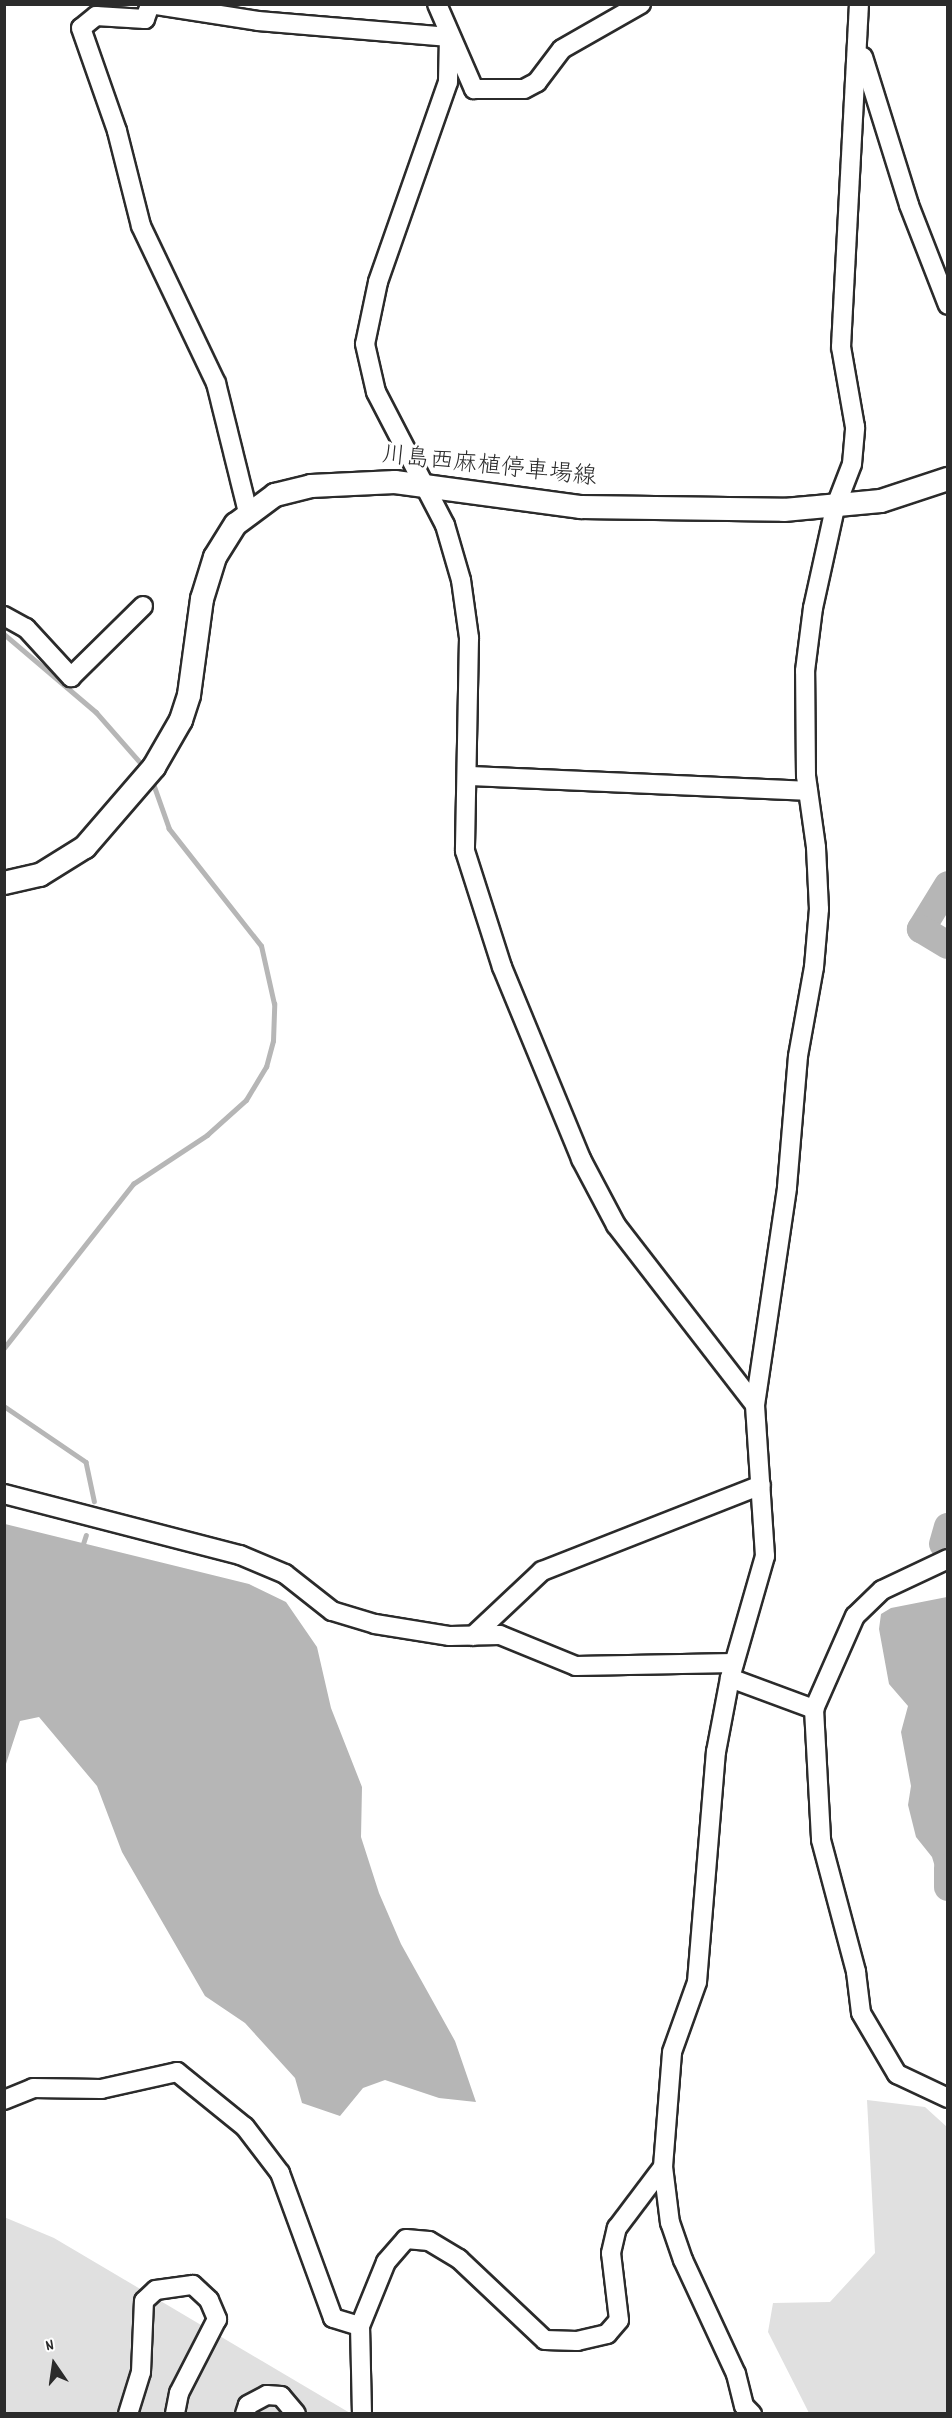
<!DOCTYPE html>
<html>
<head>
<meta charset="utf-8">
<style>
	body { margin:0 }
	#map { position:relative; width:952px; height:2418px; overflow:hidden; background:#fff; font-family:Dekko,"Klee One",sans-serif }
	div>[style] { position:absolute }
	.green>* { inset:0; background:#e0e0e0 }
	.water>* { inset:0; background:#b6b6b6 }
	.stream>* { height:4.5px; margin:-2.25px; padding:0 2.25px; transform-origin:2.25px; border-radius:2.25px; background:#b6b6b6 }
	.river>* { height:28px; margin:-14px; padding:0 14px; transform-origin:14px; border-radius:14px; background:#b6b6b6 }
	.roads { filter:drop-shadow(2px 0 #2b2b2b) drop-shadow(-2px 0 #2b2b2b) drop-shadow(0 2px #2b2b2b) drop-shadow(0 -2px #2b2b2b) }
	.minor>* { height:18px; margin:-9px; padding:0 9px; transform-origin:9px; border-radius:9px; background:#fff }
	.major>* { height:22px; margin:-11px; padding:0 11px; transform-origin:11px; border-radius:11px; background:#fff }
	span { translate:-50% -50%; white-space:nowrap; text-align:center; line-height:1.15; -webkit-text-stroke:6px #fff; paint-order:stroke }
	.street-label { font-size:24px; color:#2b2b2b }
	.frame { position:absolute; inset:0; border:6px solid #2b2b2b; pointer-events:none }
	.north { position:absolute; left:24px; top:2334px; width:60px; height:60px; -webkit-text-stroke:4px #fff; paint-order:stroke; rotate:347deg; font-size:16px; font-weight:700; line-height:24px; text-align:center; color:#2b2b2b }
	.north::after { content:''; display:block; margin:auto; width:21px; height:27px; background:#2b2b2b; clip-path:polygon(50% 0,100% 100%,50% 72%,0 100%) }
</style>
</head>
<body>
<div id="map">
	<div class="green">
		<i style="clip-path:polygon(867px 2100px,925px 2107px,947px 2127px,947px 2413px,809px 2413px,768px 2332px,773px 2303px,830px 2302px,875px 2253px)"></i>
		<i style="clip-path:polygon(4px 2217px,54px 2238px,350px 2413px,5px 2413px)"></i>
	</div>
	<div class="water">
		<i style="clip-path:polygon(5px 1524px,249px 1584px,286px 1602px,317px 1647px,331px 1708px,362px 1787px,361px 1837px,379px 1893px,401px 1944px,455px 2041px,476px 2102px,439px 2098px,385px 2080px,363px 2088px,340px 2116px,302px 2103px,295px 2078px,245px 2023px,205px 1996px,122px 1852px,97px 1786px,39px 1717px,20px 1721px,5px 1767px)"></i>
		<i style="clip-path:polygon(947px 1597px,948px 1878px,939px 1880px,932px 1857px,916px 1837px,908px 1805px,911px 1786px,901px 1732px,908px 1706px,889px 1684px,879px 1629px,881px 1614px,891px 1608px)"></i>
	</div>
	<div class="stream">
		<i style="left:4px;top:634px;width:121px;rotate:40.3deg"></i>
		<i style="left:96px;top:712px;width:67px;rotate:48.7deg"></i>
		<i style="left:4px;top:1348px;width:209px;rotate:-51.8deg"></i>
		<i style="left:133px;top:1184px;width:89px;rotate:-33.5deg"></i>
		<i style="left:207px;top:1135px;width:52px;rotate:-41.9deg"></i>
		<i style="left:246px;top:1100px;width:39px;rotate:-59deg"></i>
		<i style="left:266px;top:1067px;width:27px;rotate:-75deg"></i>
		<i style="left:273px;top:1041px;width:37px;rotate:-88deg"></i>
		<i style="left:274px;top:1004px;width:59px;rotate:-102.6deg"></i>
		<i style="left:261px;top:946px;width:149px;rotate:-128.2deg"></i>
		<i style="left:169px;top:829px;width:51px;rotate:-109.5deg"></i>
		<i style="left:4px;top:1406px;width:99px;rotate:34.3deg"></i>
		<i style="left:86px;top:1462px;width:40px;rotate:78deg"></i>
		<i style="left:83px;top:1544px;width:9px;rotate:-72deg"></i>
	</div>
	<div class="river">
		<i style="left:948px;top:885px;width:52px;rotate:121.5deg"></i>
		<i style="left:921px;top:929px;width:31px;rotate:31deg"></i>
		<i style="left:943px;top:1544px;width:18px;rotate:-74deg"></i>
		<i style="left:948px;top:1868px;width:19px;rotate:90deg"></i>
	</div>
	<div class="roads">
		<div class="minor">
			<i style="left:150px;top:4px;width:109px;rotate:8.9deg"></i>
			<i style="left:258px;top:21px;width:192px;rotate:4.8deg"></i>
			<i style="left:437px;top:4px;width:93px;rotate:66.5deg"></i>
			<i style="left:474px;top:89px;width:50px"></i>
			<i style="left:524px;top:89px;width:15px;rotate:-28deg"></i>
			<i style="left:537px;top:82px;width:41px;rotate:-52.9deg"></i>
			<i style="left:562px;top:49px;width:91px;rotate:-29.7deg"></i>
			<i style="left:150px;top:5px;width:15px;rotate:110deg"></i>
			<i style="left:145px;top:19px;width:49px;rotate:-176.5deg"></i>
			<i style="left:96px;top:16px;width:19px;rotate:141deg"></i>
			<i style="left:81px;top:28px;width:109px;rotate:70.7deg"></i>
			<i style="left:117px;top:131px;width:98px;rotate:75.8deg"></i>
			<i style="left:141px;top:226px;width:174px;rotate:64.5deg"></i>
			<i style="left:216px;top:383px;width:133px;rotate:76.1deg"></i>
			<i style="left:449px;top:37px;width:45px;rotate:91.3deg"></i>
			<i style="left:448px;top:82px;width:212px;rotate:109.3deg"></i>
			<i style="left:378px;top:282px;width:63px;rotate:101.8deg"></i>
			<i style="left:365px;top:344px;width:49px;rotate:77.1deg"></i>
			<i style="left:376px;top:392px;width:150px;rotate:62.6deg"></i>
			<i style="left:445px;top:525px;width:57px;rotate:73.8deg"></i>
			<i style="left:461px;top:580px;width:59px;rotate:82.1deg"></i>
			<i style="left:469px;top:638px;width:213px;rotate:91.1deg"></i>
			<i style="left:465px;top:851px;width:122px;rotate:72.3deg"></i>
			<i style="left:502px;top:967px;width:208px;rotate:67.6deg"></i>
			<i style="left:581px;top:1159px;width:75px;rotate:62.1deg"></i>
			<i style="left:616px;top:1225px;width:227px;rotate:52.3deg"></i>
			<i style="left:863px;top:57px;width:155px;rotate:72.7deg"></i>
			<i style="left:909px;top:205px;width:107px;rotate:68.7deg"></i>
			<i style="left:4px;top:616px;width:25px;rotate:29deg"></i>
			<i style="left:26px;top:628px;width:67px;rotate:47.4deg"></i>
			<i style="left:71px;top:677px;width:101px;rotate:-44.6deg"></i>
			<i style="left:468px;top:776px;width:340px;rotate:2.5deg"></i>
			<i style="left:4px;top:1494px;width:244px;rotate:14.5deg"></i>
			<i style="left:240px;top:1555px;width:49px;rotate:22.9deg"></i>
			<i style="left:285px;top:1574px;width:60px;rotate:38.2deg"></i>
			<i style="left:332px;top:1611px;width:45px;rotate:16.8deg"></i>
			<i style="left:375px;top:1624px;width:76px;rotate:9.1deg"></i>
			<i style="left:450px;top:1636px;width:50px;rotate:-1.1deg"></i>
			<i style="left:500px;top:1635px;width:82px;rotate:22.2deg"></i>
			<i style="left:576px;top:1666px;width:158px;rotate:-1.1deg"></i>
			<i style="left:948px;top:1559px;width:73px;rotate:154.8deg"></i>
			<i style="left:882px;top:1590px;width:37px;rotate:136deg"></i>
			<i style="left:855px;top:1616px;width:102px;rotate:113.8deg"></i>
			<i style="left:814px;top:1709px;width:131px;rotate:86.9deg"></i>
			<i style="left:821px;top:1840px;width:137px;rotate:75.1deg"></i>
			<i style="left:856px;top:1972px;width:41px;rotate:83deg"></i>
			<i style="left:861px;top:2013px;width:71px;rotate:59.5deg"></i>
			<i style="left:897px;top:2074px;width:56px;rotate:25.2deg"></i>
			<i style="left:473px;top:1636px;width:95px;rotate:-43.3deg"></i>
			<i style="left:542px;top:1571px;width:235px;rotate:-21.4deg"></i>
			<i style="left:730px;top:1678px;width:90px;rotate:20.3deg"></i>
			<i style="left:4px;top:2100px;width:31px;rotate:-22deg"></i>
			<i style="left:33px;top:2088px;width:68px;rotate:0.8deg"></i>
			<i style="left:101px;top:2089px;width:78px;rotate:-12.6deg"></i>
			<i style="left:177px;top:2072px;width:87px;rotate:39deg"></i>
			<i style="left:245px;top:2127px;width:58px;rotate:52.7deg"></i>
			<i style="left:280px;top:2173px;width:154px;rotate:69.9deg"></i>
			<i style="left:333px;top:2318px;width:28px;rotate:17deg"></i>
			<i style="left:128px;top:2414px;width:44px;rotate:-72.8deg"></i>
			<i style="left:141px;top:2372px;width:71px;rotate:-87.6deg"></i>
			<i style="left:144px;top:2301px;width:16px;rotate:-43deg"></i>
			<i style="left:156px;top:2290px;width:37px;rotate:-8deg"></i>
			<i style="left:193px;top:2285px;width:22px;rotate:43deg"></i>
			<i style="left:209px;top:2300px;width:21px;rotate:67deg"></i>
			<i style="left:217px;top:2319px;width:83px;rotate:117.2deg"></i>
			<i style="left:179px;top:2393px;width:21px;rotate:101deg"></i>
			<i style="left:245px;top:2414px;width:9px;rotate:-72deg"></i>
			<i style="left:248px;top:2405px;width:21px;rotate:-28deg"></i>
			<i style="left:267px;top:2395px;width:14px;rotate:4deg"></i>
			<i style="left:281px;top:2396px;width:23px;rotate:50deg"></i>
			<i style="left:362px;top:2414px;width:88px;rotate:-91.3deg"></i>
			<i style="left:360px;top:2326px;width:69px;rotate:-67.9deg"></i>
			<i style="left:386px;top:2262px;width:30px;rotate:-49deg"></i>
			<i style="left:406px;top:2239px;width:23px;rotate:5deg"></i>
			<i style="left:429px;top:2241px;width:35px;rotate:31deg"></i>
			<i style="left:459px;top:2259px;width:118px;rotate:43.3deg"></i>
			<i style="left:545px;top:2340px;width:32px;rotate:2deg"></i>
			<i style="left:577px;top:2341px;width:31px;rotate:-13deg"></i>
			<i style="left:607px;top:2334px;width:18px;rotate:-49deg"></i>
			<i style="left:619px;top:2320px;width:67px;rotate:-96.8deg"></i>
			<i style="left:611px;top:2253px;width:26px;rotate:-77deg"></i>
			<i style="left:617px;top:2228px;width:76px;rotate:-53deg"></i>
			<i style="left:752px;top:2414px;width:11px;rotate:-135deg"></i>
			<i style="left:744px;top:2406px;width:33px;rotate:-104deg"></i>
			<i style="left:736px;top:2374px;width:126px;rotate:-114.9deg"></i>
			<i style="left:683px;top:2260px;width:39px;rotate:-109deg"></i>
			<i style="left:670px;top:2223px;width:56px;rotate:-97.1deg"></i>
			<i style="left:663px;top:2167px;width:115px;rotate:-85.5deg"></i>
			<i style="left:672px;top:2052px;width:74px;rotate:-70.3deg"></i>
			<i style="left:697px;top:1982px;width:231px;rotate:-85.3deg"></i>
			<i style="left:716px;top:1752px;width:75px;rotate:-79.3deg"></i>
			<i style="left:730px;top:1678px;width:127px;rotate:-74deg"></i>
			<i style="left:765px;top:1556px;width:151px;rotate:-93.8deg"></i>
			<i style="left:755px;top:1405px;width:220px;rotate:-81.6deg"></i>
			<i style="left:787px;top:1187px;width:131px;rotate:-85.2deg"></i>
			<i style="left:798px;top:1056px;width:90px;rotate:-79.8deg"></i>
			<i style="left:814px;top:967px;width:58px;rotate:-85.1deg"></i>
			<i style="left:819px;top:909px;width:62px;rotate:-92.8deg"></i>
			<i style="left:816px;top:847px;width:72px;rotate:-98deg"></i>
			<i style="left:806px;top:776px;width:105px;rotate:-90.5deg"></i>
			<i style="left:805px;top:671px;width:64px;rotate:-82.8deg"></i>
			<i style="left:813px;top:608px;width:102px;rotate:-77.6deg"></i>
			<i style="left:835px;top:508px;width:47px;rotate:-68.9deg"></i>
			<i style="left:852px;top:464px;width:37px;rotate:-85deg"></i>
			<i style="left:855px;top:427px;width:81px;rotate:-99.9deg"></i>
			<i style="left:841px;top:347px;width:343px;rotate:-87deg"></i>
		</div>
		<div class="major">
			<i style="left:4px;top:883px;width:37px;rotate:-13deg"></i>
			<i style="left:40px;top:875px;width:53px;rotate:-31.9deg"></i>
			<i style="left:85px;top:847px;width:106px;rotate:-49.2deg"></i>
			<i style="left:154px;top:767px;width:54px;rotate:-60.1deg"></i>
			<i style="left:181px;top:720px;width:26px;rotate:-72deg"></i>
			<i style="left:189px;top:695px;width:97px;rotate:-82.3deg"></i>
			<i style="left:202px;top:599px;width:44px;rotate:-72.8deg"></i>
			<i style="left:215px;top:557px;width:39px;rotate:-58deg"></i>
			<i style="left:236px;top:524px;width:49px;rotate:-36.6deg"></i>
			<i style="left:275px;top:495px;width:37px;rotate:-14deg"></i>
			<i style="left:311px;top:486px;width:84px;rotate:-2.7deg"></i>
			<i style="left:395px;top:482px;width:188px;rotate:7.7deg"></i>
			<i style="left:581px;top:507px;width:203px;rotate:0.8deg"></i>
			<i style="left:784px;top:510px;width:97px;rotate:-5.3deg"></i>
			<i style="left:881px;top:501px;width:71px;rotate:-18.2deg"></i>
		</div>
	</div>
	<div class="street-label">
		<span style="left:489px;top:468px;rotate:6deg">川島西麻植停車場線</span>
	</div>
	<div class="frame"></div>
	<div class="north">N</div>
</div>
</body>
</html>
